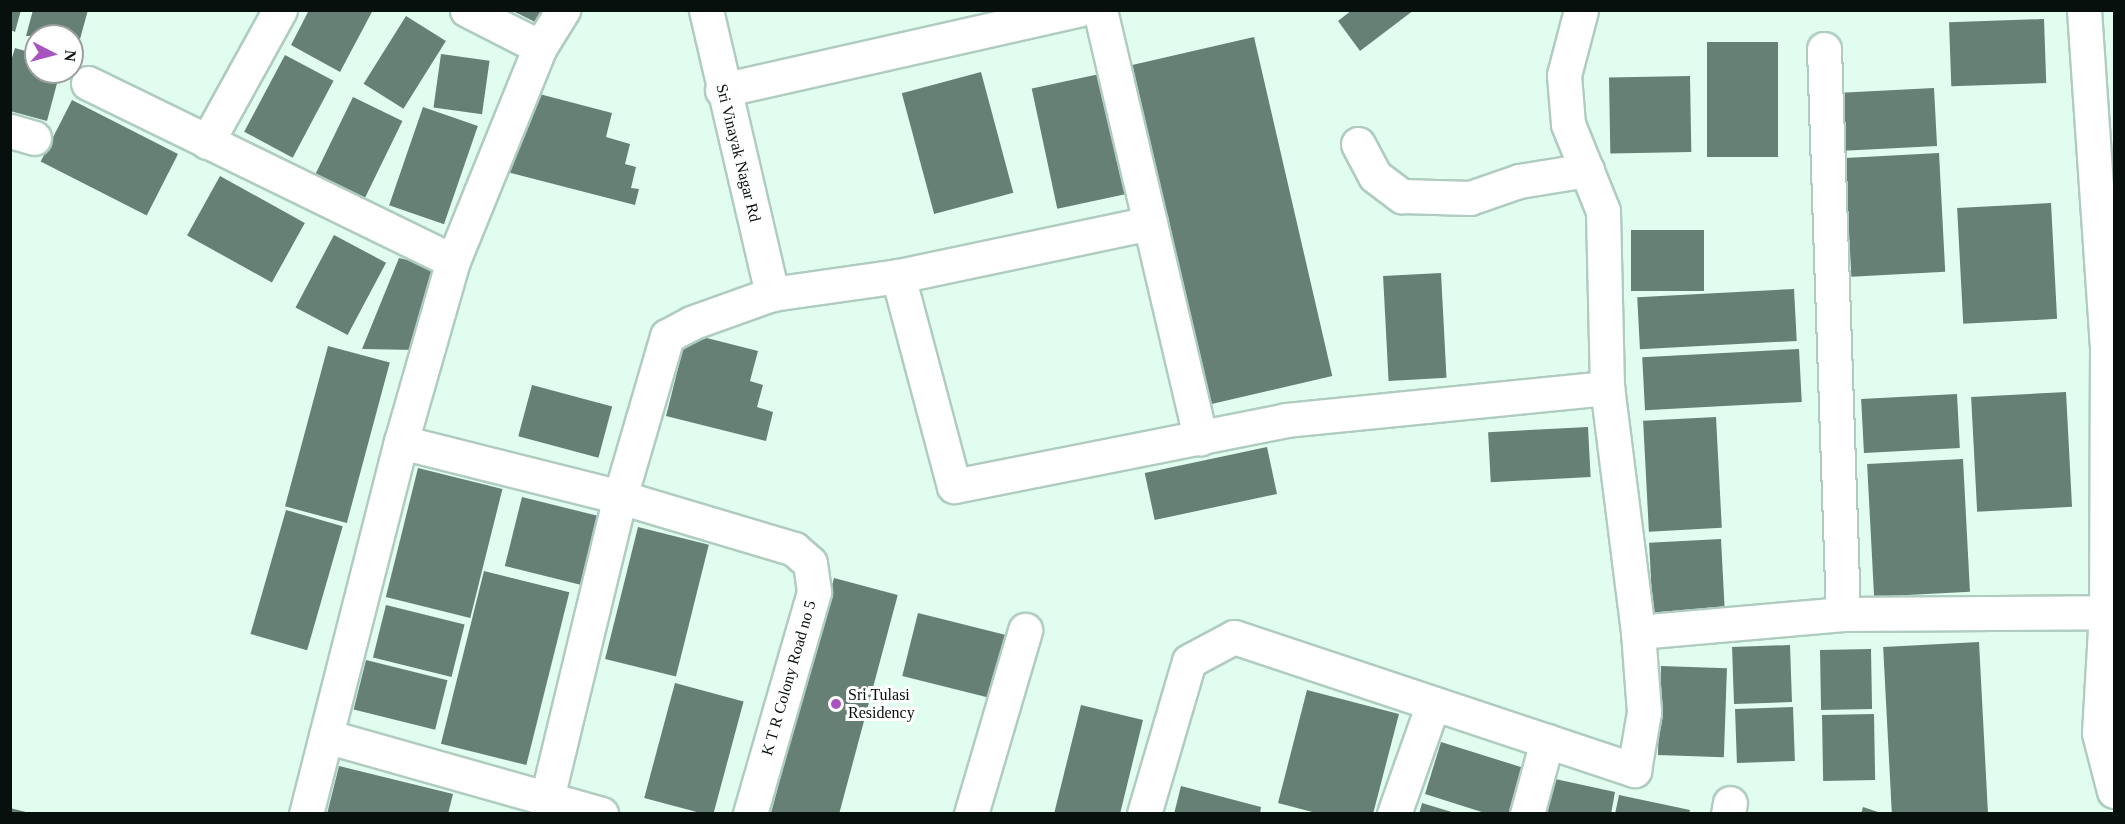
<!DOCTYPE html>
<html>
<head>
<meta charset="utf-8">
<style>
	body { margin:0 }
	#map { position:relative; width:2125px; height:824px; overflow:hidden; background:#e0fdf0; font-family:"Times New Roman",serif }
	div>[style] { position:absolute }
	.building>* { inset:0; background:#668075; transform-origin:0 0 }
	.roads { filter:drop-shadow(2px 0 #b0ccc0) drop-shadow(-2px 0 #b0ccc0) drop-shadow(0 2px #b0ccc0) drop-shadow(0 -2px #b0ccc0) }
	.minor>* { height:33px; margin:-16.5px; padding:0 16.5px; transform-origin:16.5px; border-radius:16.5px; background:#fff }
	.dots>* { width:16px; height:16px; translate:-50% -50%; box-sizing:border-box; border:3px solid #fff; border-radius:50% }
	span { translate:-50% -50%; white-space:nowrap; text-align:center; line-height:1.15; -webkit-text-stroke:6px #fff; paint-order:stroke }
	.street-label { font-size:16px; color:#07100d }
	.poi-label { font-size:16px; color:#07100d }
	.left { translate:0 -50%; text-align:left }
	.frame { position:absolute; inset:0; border:12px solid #07100d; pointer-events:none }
	.north { position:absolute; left:24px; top:24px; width:60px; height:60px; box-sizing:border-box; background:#fff; border:2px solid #9c9f9e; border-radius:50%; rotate:96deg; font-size:16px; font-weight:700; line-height:24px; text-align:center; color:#07100d }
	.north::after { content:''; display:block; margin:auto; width:21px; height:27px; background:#a953c1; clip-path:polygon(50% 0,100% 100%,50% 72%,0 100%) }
</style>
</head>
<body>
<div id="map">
	<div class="building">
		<i style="clip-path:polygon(10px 10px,21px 10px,15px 32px,10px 30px)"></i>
		<i style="clip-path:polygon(33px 10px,88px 10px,77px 50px,72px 49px,72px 36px,26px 36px)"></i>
		<i style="clip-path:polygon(309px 10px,373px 10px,340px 72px,291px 45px)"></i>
		<i style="clip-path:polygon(511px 10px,541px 10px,535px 22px)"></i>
		<i style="clip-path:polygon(1352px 10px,1414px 10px,1360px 51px,1338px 21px)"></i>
		<i style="left:406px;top:16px;width:47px;height:80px;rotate:32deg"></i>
		<i style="left:2044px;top:19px;width:64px;height:95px;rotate:88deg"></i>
		<i style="left:1254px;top:37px;width:348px;height:125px;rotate:77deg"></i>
		<i style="left:1778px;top:42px;width:115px;height:71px;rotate:90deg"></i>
		<i style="clip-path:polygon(15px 48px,36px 54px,36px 72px,60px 72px,47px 121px,10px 111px,10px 64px)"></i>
		<i style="left:441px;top:54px;width:49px;height:54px;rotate:8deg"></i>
		<i style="left:285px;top:55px;width:55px;height:87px;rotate:28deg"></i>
		<i style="left:981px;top:72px;width:125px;height:82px;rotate:75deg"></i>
		<i style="left:1109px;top:72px;width:123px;height:79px;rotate:78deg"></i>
		<i style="left:1690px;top:76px;width:76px;height:81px;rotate:89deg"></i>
		<i style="left:1934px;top:88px;width:58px;height:93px;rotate:87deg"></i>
		<i style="clip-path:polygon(528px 91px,612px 113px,606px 137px,630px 144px,625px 164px,636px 167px,631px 188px,639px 189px,635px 205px,507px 172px)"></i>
		<i style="left:353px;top:97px;width:55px;height:87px;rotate:26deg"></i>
		<i style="left:72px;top:100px;width:119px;height:69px;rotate:27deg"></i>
		<i style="left:423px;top:107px;width:58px;height:104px;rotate:19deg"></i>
		<i style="left:1939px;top:153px;width:119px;height:94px;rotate:87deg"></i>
		<i style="left:220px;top:176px;width:97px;height:68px;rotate:29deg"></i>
		<i style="left:2051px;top:203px;width:116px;height:94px;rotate:87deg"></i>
		<i style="left:1631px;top:230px;width:73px;height:61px"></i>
		<i style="left:334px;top:235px;width:59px;height:82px;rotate:28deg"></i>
		<i style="clip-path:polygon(399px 258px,437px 267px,416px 350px,362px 349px)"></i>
		<i style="left:1441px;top:273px;width:105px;height:58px;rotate:87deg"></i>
		<i style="left:1794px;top:289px;width:52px;height:157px;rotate:87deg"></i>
		<i style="clip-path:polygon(687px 333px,758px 351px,750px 381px,763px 385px,757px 407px,773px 412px,766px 441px,666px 416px)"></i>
		<i style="left:328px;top:346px;width:64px;height:166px;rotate:15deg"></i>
		<i style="left:1799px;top:349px;width:53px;height:157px;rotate:87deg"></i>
		<i style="left:532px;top:385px;width:83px;height:53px;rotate:15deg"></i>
		<i style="left:2066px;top:392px;width:115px;height:95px;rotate:87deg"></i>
		<i style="left:1957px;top:394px;width:54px;height:96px;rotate:87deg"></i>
		<i style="left:1716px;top:417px;width:111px;height:73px;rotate:87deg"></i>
		<i style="left:1588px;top:427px;width:50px;height:100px;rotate:87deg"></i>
		<i style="left:1267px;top:447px;width:48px;height:125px;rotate:78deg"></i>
		<i style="left:1963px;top:459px;width:133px;height:96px;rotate:87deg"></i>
		<i style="left:418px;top:468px;width:87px;height:133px;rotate:14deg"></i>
		<i style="left:522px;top:497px;width:81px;height:71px;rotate:14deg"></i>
		<i style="left:286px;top:510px;width:59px;height:129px;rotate:16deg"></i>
		<i style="left:638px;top:527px;width:73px;height:136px;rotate:14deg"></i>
		<i style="left:1721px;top:539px;width:72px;height:72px;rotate:87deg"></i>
		<i style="left:484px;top:571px;width:88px;height:178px;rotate:14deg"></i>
		<i style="left:834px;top:578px;width:66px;height:244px;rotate:15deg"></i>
		<i style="left:386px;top:605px;width:81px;height:54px;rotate:14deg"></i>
		<i style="left:918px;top:613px;width:103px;height:65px;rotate:14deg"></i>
		<i style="left:1979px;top:642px;width:172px;height:96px;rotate:87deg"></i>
		<i style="left:1790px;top:645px;width:57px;height:58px;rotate:88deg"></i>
		<i style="left:1871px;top:649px;width:60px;height:51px;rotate:89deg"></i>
		<i style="left:366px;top:660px;width:84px;height:51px;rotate:14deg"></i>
		<i style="left:1661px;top:666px;width:66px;height:89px;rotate:2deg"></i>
		<i style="left:675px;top:683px;width:71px;height:119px;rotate:15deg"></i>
		<i style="clip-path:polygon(1307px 690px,1399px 714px,1373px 814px,1320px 814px,1278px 803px)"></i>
		<i style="clip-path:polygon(1081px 705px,1143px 720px,1120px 814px,1054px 814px)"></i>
		<i style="left:1793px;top:707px;width:54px;height:58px;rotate:88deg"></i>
		<i style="left:1874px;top:714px;width:66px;height:52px;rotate:89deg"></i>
		<i style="clip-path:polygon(1441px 742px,1524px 768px,1510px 814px,1488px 814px,1425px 794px)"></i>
		<i style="clip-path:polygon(339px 766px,453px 794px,448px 814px,327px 814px)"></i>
		<i style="clip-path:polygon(1546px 777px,1615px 792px,1611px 814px,1538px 814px)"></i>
		<i style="clip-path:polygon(1181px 786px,1261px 807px,1260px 814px,1174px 814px)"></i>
		<i style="clip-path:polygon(1619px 795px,1690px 810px,1689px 814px,1615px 814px)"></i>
		<i style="clip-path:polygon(1422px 803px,1455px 813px,1455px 814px,1419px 814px)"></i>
		<i style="clip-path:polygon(1863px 807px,1881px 813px,1881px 814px,1861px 814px)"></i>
		<i style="clip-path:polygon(10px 808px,30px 813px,29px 814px,10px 814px)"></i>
	</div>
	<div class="roads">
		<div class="minor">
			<i style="left:706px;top:10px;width:292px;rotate:76.9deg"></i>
			<i style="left:1100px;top:10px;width:440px;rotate:76.8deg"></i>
			<i style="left:2084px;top:10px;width:338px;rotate:86.1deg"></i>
			<i style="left:2107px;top:347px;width:265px;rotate:90.2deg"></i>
			<i style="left:2106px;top:612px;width:121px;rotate:93.3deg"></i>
			<i style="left:2099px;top:733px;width:60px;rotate:75.5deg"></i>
			<i style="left:540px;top:47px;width:44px;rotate:-58.1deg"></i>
			<i style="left:1824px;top:49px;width:565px;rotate:88.07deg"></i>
			<i style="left:1843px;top:614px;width:263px;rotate:-0.4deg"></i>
			<i style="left:88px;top:83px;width:406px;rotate:26deg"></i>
			<i style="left:722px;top:90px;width:365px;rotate:-12.7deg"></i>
			<i style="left:10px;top:131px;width:25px;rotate:16deg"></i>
			<i style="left:207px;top:142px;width:151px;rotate:-61.1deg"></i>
			<i style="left:1358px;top:144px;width:36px;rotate:62deg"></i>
			<i style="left:1375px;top:176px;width:34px;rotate:37deg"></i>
			<i style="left:1402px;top:196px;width:68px;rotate:1.7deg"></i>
			<i style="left:1470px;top:198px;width:52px;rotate:-19.1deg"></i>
			<i style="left:1519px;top:181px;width:69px;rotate:-9.2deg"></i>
			<i style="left:1150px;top:223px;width:258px;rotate:168.1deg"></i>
			<i style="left:898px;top:276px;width:217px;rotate:75.1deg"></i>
			<i style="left:954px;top:486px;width:338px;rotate:-11.2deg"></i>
			<i style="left:1286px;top:420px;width:323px;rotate:-5.7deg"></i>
			<i style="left:401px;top:442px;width:226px;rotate:14.1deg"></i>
			<i style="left:620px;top:497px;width:168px;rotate:-73.7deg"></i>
			<i style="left:667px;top:336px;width:27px;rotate:-28deg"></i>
			<i style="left:691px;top:323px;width:86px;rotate:-19.7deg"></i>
			<i style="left:772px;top:294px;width:127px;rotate:-8.1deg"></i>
			<i style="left:1638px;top:632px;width:206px;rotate:-5deg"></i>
			<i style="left:326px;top:736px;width:286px;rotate:15.8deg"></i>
			<i style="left:547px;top:798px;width:310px;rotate:-76.4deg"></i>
			<i style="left:620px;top:497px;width:182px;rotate:16.6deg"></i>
			<i style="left:794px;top:549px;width:21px;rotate:41deg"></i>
			<i style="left:810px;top:563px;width:29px;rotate:82deg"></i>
			<i style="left:814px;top:592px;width:231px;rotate:106.1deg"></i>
			<i style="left:306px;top:814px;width:384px;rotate:-75.7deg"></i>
			<i style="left:401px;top:442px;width:188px;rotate:-74deg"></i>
			<i style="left:453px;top:261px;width:231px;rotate:-67.9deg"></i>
			<i style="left:540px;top:47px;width:82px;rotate:-153.1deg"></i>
			<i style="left:971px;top:814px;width:192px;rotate:-73.6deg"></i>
			<i style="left:1144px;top:814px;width:159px;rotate:-73.6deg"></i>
			<i style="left:1189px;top:661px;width:51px;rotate:-28.1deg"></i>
			<i style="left:1234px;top:637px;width:422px;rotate:18.4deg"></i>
			<i style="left:1634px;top:770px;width:59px;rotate:-80.2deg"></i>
			<i style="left:1644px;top:712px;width:80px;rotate:-94.3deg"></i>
			<i style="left:1638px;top:632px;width:246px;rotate:-97.2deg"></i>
			<i style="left:1607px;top:388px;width:177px;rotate:-91.3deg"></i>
			<i style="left:1603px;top:211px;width:94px;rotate:-111.9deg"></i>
			<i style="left:1568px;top:124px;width:49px;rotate:-94.7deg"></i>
			<i style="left:1564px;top:75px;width:67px;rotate:-75.3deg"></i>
			<i style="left:1394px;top:814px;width:117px;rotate:-70.5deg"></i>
			<i style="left:1527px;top:814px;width:76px;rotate:-74.7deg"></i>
			<i style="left:1728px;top:814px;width:11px;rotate:-80deg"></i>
		</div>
	</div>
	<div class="dots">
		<i style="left:836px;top:704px;background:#a953c1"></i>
	</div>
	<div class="street-label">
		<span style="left:738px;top:153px;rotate:76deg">Sri Vinayak Nagar Rd</span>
		<span style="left:789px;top:678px;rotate:-74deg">K T R Colony Road no 5</span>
	</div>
	<div class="poi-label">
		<span class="left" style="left:848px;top:704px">Sri Tulasi<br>Residency</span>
	</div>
	<div class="frame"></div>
	<div class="north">N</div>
</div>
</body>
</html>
